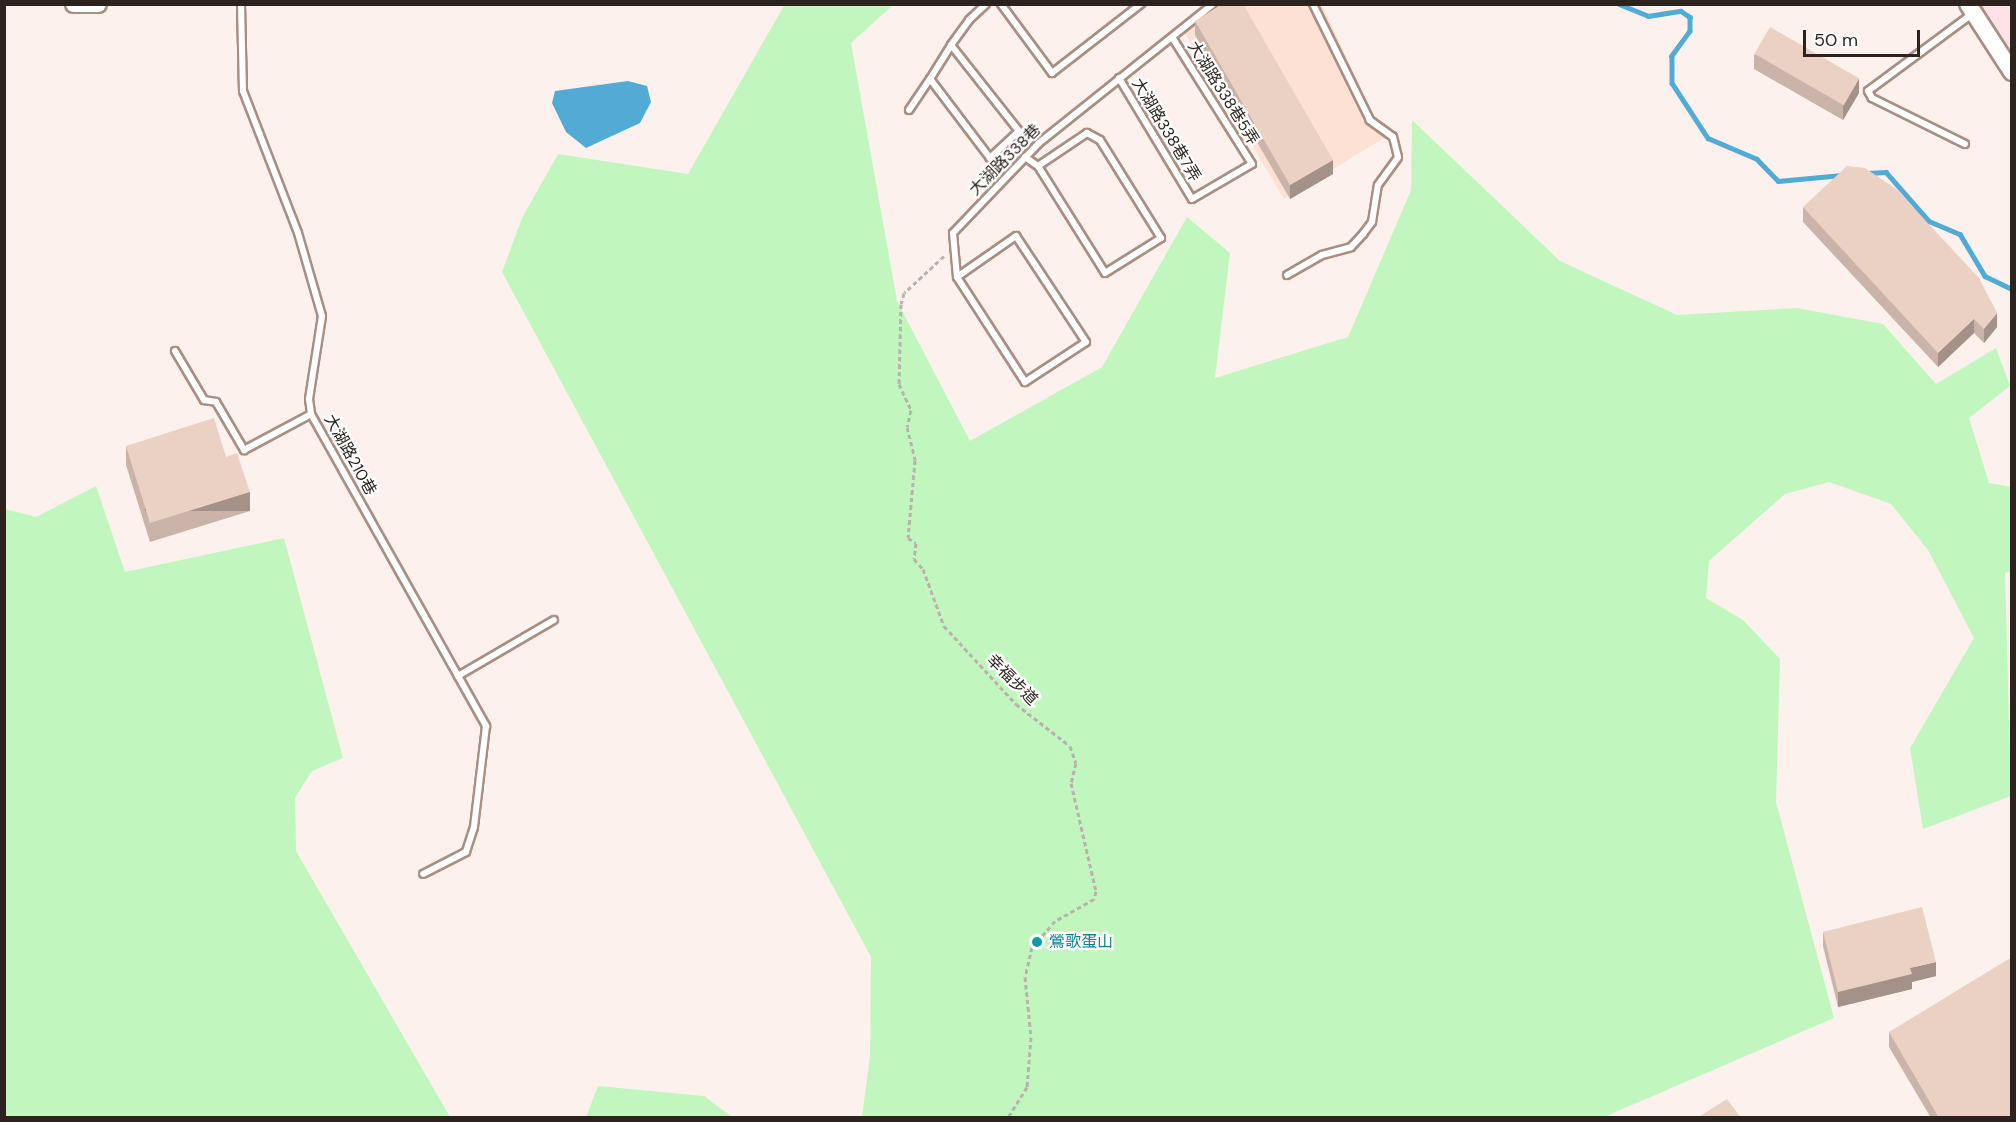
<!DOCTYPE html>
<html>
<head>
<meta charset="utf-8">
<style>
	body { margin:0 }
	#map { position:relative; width:2016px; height:1122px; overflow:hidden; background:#fcf1ec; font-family:"DM Sans","Noto Sans TC",sans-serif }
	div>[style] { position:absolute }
	.built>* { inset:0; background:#fde1d4 }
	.education>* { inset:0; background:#fde2e8 }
	.green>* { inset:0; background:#c1f7bf }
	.water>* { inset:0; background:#52abd5 }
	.stream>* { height:4.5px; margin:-2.25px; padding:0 2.25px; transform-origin:2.25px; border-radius:2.25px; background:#52abd5 }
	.path>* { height:3px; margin-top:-1.5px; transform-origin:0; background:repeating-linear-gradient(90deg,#bbb1ac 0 4.5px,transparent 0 7.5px) }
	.roads { filter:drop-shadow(2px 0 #a88f84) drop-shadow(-2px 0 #a88f84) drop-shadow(0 2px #a88f84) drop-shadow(0 -2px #a88f84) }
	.service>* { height:6px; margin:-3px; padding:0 3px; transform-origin:3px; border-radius:3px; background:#fff }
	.tertiary>* { height:16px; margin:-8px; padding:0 8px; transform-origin:8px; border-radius:8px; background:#fff }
	.wall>* { inset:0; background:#cab3a9 }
	.shaded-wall>* { inset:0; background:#a49289; transform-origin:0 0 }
	.building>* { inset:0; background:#ebd0c4; transform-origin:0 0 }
	.dots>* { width:16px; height:16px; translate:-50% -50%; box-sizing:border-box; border:3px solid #fff; border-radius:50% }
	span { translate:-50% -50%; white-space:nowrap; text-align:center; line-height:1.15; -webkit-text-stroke:4.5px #fff; paint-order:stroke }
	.street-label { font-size:16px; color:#2d231e }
	.culture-label { font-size:16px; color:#0d838f }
	.left { translate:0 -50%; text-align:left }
	.frame { position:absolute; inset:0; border:6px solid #2d231e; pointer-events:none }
	.scale { position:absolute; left:1803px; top:30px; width:117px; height:27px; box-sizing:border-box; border:3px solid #2d231e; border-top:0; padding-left:8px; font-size:18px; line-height:21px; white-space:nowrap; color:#2d231e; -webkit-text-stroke:4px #fff; paint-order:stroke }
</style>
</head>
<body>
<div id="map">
	<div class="built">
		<i style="clip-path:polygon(1205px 5px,1322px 5px,1384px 138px,1284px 199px,1180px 25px)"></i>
	</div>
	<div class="education">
		<i style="clip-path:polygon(1977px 5px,2011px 5px,2011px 56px)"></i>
	</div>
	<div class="green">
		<i style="clip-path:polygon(785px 4px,893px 5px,851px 43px,897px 301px,970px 441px,1102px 367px,1187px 217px,1230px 253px,1215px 378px,1348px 337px,1411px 190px,1412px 120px,1560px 261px,1677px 315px,1797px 308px,1883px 324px,1936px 384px,1996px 348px,2010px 386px,1969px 418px,1989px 483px,2011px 487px,2011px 571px,2005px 573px,2011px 796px,1923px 829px,1910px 748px,1974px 638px,1928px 550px,1891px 504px,1829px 482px,1785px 494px,1709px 561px,1706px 598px,1743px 620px,1780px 659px,1776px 802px,1834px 1018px,1604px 1117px,862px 1117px,870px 1056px,871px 957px,502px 272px,522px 218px,558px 154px,688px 174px)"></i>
		<i style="clip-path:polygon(96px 486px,125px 572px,284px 538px,343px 758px,312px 771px,295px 798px,296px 851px,450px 1117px,5px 1117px,5px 509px,36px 517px)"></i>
		<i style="clip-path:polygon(598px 1086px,704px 1096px,732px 1117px,586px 1117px)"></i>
	</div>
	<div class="water">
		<i style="clip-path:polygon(628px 81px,647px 86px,651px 102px,640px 123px,586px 148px,566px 132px,552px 103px,555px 91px)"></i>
	</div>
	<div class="stream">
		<i style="left:1619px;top:4px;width:31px;rotate:22deg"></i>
		<i style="left:1648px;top:16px;width:33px;rotate:-9deg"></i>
		<i style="left:1681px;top:11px;width:11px;rotate:34deg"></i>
		<i style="left:1690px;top:17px;width:14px;rotate:90deg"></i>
		<i style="left:1690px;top:31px;width:31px;rotate:126deg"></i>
		<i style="left:1672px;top:56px;width:27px;rotate:90deg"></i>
		<i style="left:1672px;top:83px;width:66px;rotate:56.8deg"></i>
		<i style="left:1708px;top:138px;width:53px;rotate:23.2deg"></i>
		<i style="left:1757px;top:159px;width:30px;rotate:46deg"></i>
		<i style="left:1778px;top:181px;width:64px;rotate:-5.4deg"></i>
		<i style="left:1868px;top:173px;width:18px;rotate:-3deg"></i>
		<i style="left:1886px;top:172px;width:65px;rotate:48.7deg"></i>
		<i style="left:1929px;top:221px;width:34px;rotate:23deg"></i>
		<i style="left:1960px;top:234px;width:49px;rotate:59.2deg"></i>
		<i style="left:1985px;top:276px;width:30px;rotate:26deg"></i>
	</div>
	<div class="path">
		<i style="left:944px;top:256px;width:54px;rotate:137.2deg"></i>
		<i style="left:904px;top:293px;width:11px;rotate:105deg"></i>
		<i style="left:901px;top:304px;width:80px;rotate:91.4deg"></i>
		<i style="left:899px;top:384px;width:29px;rotate:65deg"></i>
		<i style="left:911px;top:410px;width:17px;rotate:103deg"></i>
		<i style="left:907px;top:427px;width:34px;rotate:76deg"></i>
		<i style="left:915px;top:460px;width:78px;rotate:95.1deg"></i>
		<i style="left:908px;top:538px;width:9px;rotate:32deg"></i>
		<i style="left:916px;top:543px;width:16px;rotate:97deg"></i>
		<i style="left:914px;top:559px;width:13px;rotate:48deg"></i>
		<i style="left:923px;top:569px;width:61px;rotate:69.8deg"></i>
		<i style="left:944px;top:626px;width:106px;rotate:47.3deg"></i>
		<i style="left:1016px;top:704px;width:68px;rotate:37.9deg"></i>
		<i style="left:1070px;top:746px;width:18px;rotate:71deg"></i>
		<i style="left:1076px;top:763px;width:21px;rotate:104deg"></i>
		<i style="left:1071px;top:783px;width:111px;rotate:77deg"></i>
		<i style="left:1096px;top:891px;width:8px;rotate:104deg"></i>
		<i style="left:1094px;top:899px;width:45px;rotate:150.6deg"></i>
		<i style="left:1055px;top:921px;width:35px;rotate:131deg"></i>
		<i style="left:1032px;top:947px;width:31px;rotate:103deg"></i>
		<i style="left:1025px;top:977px;width:60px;rotate:84.3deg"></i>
		<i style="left:1031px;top:1037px;width:50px;rotate:94.6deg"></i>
		<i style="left:1027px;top:1087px;width:36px;rotate:122deg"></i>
	</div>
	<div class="roads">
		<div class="service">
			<i style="left:241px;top:4px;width:87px;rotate:88.7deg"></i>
			<i style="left:243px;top:91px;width:152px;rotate:68.8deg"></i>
			<i style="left:298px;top:233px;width:86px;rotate:73.9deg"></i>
			<i style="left:322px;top:316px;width:84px;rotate:98.9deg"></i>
			<i style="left:309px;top:399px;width:15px;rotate:82deg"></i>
			<i style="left:311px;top:414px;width:358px;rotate:60.7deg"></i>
			<i style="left:486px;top:726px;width:102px;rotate:96.8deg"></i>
			<i style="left:474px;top:827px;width:26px;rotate:108deg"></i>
			<i style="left:466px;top:852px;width:48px;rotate:152.9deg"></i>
			<i style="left:1001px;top:4px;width:86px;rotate:53.5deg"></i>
			<i style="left:1052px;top:73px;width:113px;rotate:-37.8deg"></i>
			<i style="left:951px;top:45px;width:110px;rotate:51.7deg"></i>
			<i style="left:1019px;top:131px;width:40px;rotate:137deg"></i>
			<i style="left:990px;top:158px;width:99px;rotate:-127.2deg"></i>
			<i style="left:930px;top:79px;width:40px;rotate:-58deg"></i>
			<i style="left:951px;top:45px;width:31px;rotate:-54deg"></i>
			<i style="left:969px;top:20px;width:23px;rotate:-43deg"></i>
			<i style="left:1119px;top:78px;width:141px;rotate:58.9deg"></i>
			<i style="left:1192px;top:199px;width:69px;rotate:-30.3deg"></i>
			<i style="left:1252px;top:164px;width:150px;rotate:-122.2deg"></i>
			<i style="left:909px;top:110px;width:37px;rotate:-56deg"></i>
			<i style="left:1965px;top:144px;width:104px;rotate:-153.7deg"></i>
			<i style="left:1872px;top:98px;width:8px;rotate:-120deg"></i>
			<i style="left:1868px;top:91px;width:129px;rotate:-36.5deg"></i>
			<i style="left:1025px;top:157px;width:16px;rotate:35deg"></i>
			<i style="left:1038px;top:166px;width:126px;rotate:57.9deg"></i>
			<i style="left:1105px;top:273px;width:66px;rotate:-32deg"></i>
			<i style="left:1161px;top:238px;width:115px;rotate:-121.9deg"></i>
			<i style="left:1100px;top:140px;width:15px;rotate:-152deg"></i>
			<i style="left:1087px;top:133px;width:59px;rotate:146deg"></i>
			<i style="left:1287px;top:275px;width:40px;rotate:-29.7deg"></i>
			<i style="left:1322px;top:255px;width:30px;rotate:-15deg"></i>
			<i style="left:1351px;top:247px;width:18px;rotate:-47deg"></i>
			<i style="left:1363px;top:234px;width:15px;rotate:-53deg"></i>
			<i style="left:1372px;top:222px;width:37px;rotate:-81deg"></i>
			<i style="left:1378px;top:185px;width:34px;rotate:-54deg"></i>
			<i style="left:1398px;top:157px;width:21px;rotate:-104deg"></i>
			<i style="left:1393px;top:137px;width:29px;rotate:-144deg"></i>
			<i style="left:1370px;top:120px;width:129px;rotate:-116.2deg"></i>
			<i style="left:957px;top:277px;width:72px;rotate:-34.8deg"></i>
			<i style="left:1016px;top:236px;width:127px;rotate:56.6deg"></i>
			<i style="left:1086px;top:342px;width:73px;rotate:146.7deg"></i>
			<i style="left:1025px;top:382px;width:125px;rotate:-122.9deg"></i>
			<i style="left:957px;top:277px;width:44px;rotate:-95.2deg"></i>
			<i style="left:953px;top:233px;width:124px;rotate:-46.3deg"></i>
			<i style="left:1039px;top:143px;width:223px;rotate:-38.6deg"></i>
			<i style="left:175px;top:351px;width:57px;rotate:59.4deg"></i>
			<i style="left:204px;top:400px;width:12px;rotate:9deg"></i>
			<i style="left:216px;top:402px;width:56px;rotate:59.7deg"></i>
			<i style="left:244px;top:450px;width:76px;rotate:-28.2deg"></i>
			<i style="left:458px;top:676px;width:111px;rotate:-30.3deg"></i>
		</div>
		<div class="tertiary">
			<i style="left:74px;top:4px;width:24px"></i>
			<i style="left:1968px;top:4px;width:81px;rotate:57.1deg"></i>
		</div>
	</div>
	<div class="wall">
		<i style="clip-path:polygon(1195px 21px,1333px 174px,1290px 199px,1195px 35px)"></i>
		<i style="clip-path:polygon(1754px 54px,1859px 93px,1843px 120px,1754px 69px)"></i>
		<i style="clip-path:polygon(1803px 207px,1997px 327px,1984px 343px,1974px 333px,1938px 367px,1803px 222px)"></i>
		<i style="clip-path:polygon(126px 446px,226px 457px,250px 511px,150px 542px,126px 465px)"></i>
		<i style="clip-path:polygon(1823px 932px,1936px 976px,1912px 982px,1912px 989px,1838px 1007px,1823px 946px)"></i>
		<i style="clip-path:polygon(1889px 1032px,2012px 1118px,1931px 1118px,1889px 1047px)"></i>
	</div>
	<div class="shaded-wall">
		<i style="clip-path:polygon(1859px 78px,1859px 93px,1843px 120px,1843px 106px)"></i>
		<i style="clip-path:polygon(1333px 160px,1333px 174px,1290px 199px,1290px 185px)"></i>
		<i style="clip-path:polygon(1997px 313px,1997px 327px,1984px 343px,1984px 329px)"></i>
		<i style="clip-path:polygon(1974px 319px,1974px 333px,1938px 367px,1938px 353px)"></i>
		<i style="left:250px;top:492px;width:19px;height:105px;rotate:90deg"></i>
		<i style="clip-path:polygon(1936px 962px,1936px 976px,1912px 982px,1912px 989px,1838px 1007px,1838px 992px,1910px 968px)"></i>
	</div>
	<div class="building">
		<i style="clip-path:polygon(1222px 4px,1243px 4px,1333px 160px,1290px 185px,1195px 21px)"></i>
		<i style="left:1770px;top:27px;width:103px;height:31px;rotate:30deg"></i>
		<i style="clip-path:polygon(1847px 166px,1865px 168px,1896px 189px,1979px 278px,1997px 313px,1984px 329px,1974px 319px,1938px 353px,1803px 207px)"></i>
		<i style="clip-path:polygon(214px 418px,226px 457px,237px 453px,250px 492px,150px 523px,126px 446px)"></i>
		<i style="clip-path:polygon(1922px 907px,1936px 962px,1910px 968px,1912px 974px,1838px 992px,1823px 932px)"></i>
		<i style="clip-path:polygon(2012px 957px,2012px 1065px,2011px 1066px,2012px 1068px,2012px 1118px,1939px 1118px,1889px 1032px)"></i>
		<i style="clip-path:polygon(1727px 1099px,1741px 1118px,1697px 1118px)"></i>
	</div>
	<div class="dots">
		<i style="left:1037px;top:942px;background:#0f9aa8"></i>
	</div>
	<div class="street-label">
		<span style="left:1223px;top:93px;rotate:58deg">大湖路338巷5弄</span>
		<span style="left:1166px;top:130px;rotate:59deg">大湖路338巷7弄</span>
		<span style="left:1005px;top:160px;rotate:-45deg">大湖路338巷</span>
		<span style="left:350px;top:455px;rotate:61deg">大湖路210巷</span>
		<span style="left:1012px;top:680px;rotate:45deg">幸福步道</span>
	</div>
	<div class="culture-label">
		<span class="left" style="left:1049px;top:942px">鶯歌蛋山</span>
	</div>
	<div class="frame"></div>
	<div class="scale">50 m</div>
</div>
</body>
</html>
